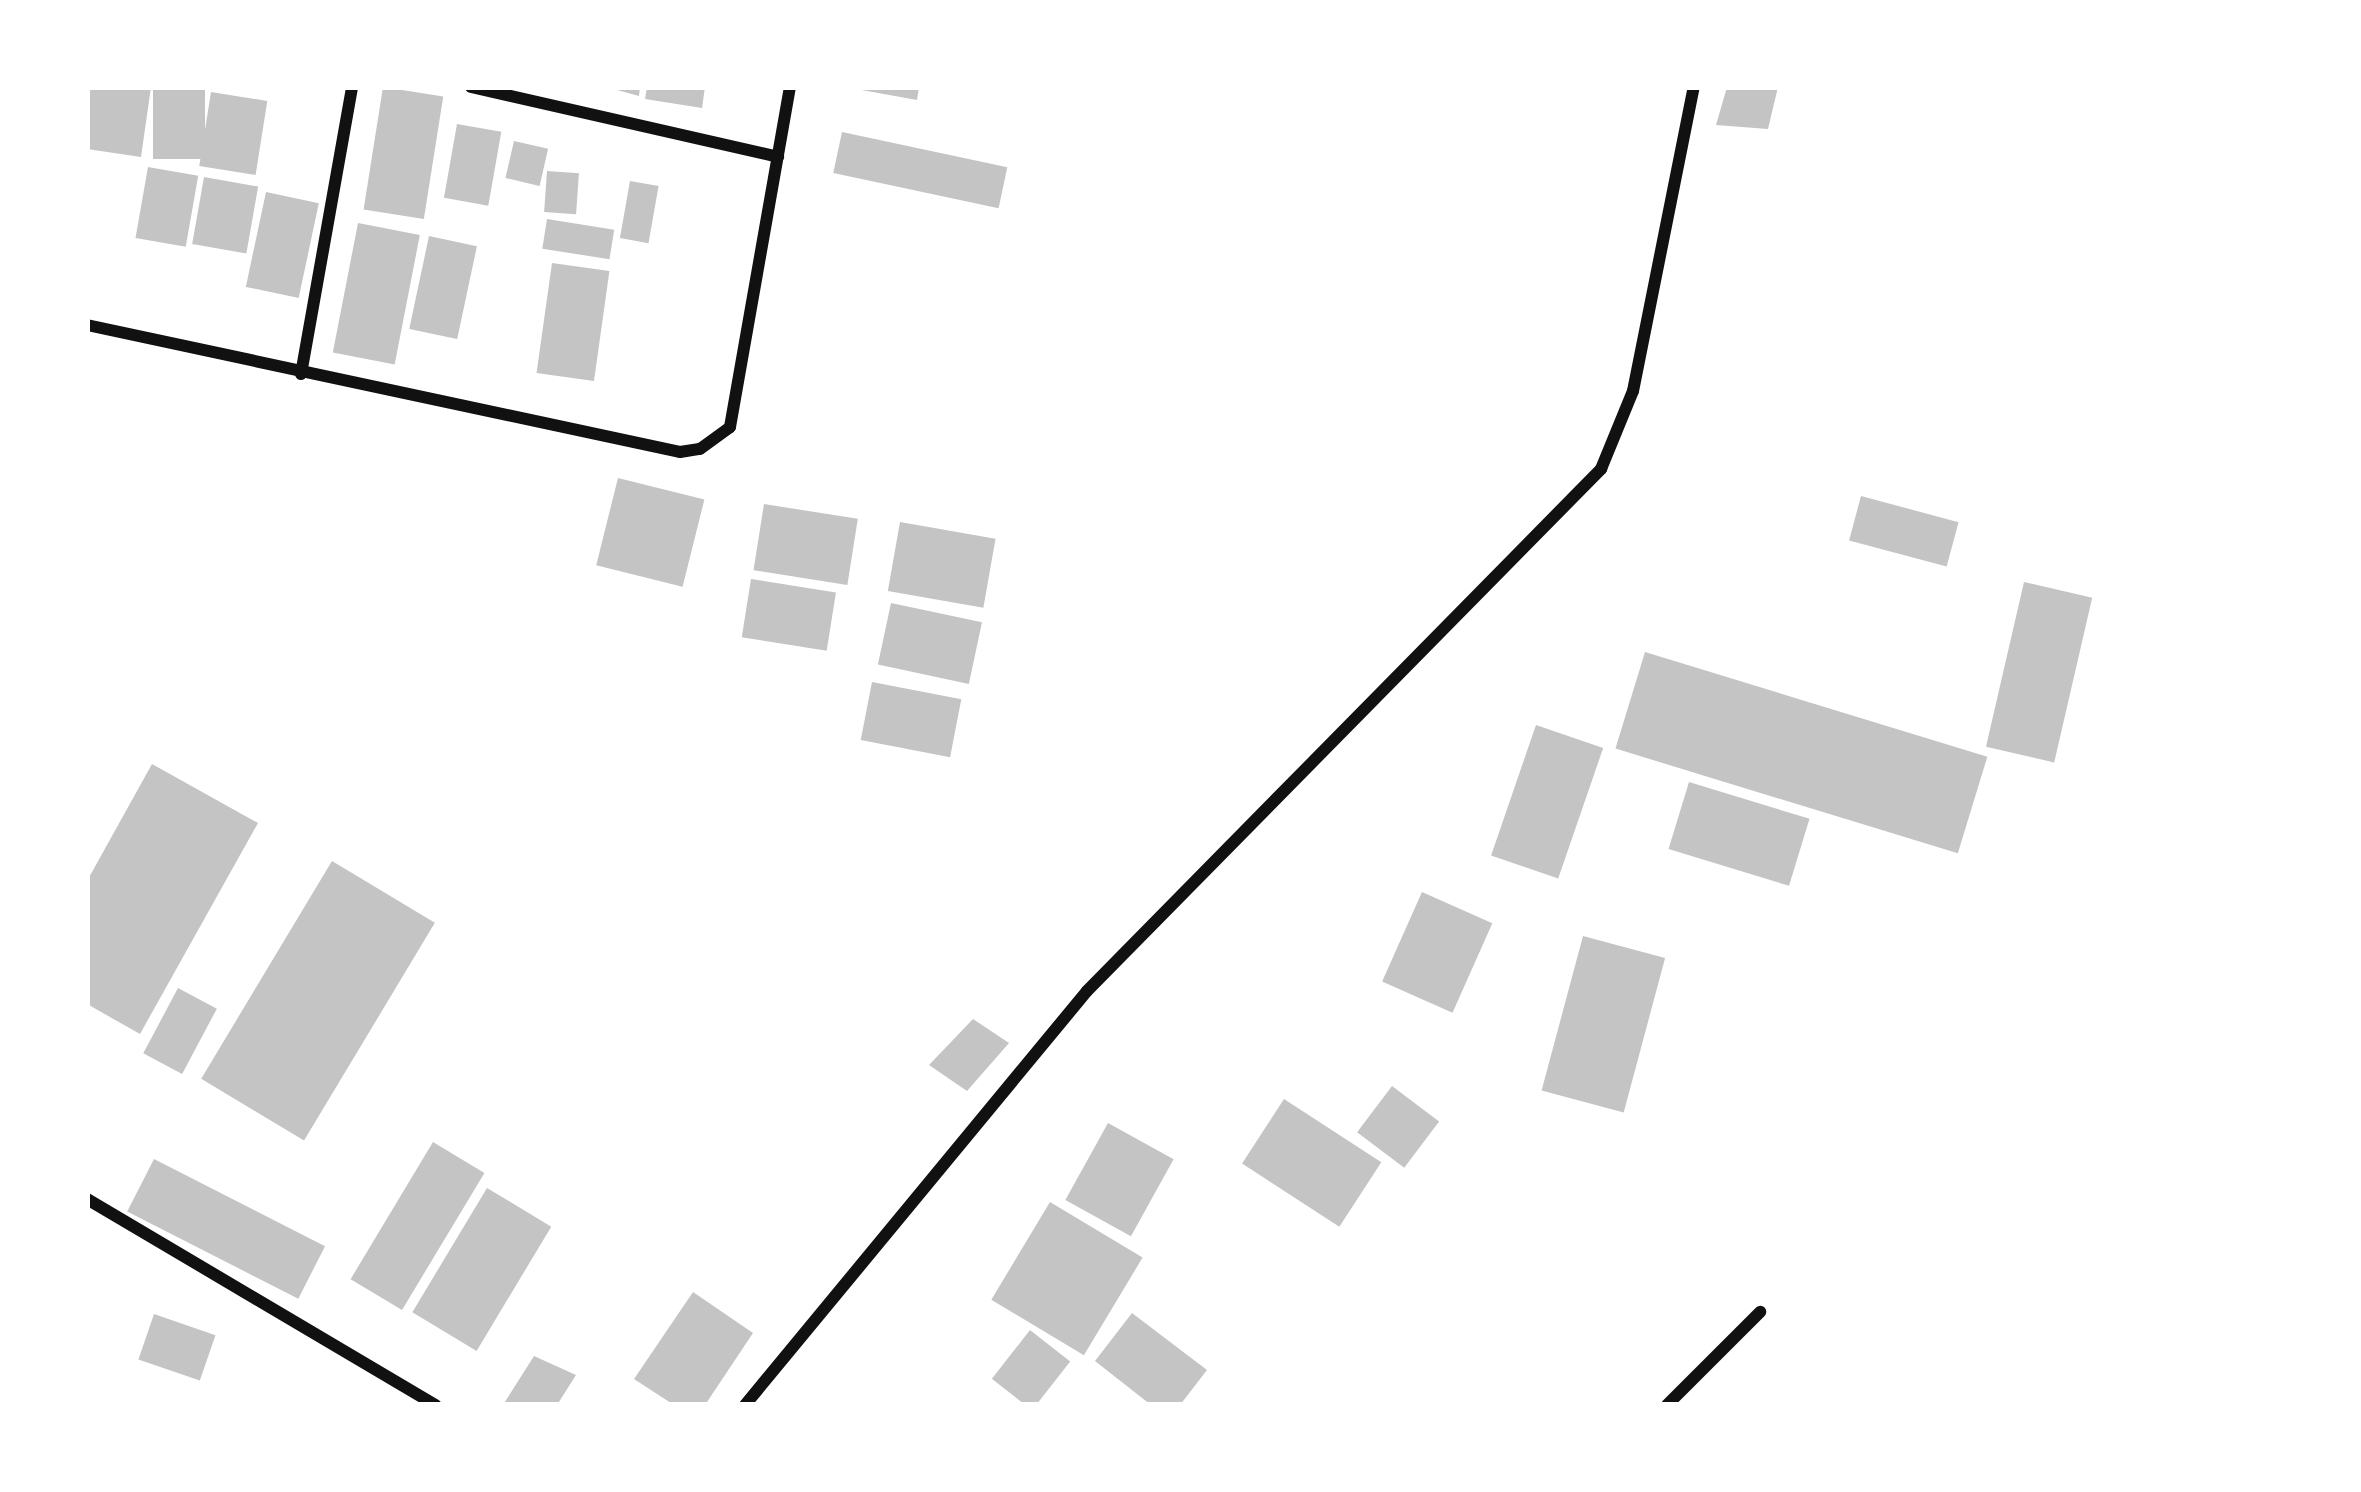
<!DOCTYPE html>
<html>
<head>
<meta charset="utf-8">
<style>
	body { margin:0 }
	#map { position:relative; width:2361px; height:1492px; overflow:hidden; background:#fff; font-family:Literata,serif }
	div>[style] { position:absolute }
	.building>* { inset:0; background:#c4c4c4; transform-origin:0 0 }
	.minor>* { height:12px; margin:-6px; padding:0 6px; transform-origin:6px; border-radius:6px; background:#111 }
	span { translate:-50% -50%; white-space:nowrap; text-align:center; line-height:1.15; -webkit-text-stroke:12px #fff; paint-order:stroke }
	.frame { position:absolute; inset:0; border:90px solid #fff; pointer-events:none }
</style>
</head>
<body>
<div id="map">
	<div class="building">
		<i style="clip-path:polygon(89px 87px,151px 87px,141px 157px,87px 149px)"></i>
		<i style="left:153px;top:87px;width:52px;height:72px"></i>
		<i style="left:383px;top:87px;width:61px;height:124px;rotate:9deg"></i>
		<i style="clip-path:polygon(606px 87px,640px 87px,639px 96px)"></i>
		<i style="clip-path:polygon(647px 87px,705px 87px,702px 108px,645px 99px)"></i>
		<i style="clip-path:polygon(845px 87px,919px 87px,917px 100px)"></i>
		<i style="clip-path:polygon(1727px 87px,1778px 87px,1768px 129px,1716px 125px)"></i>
		<i style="left:211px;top:92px;width:57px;height:75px;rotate:9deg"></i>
		<i style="left:457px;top:124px;width:45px;height:75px;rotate:10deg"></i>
		<i style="left:842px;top:132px;width:169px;height:42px;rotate:12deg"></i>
		<i style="left:514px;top:141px;width:35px;height:38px;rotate:13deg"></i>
		<i style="left:148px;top:167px;width:51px;height:72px;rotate:10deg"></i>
		<i style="left:547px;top:171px;width:32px;height:41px;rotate:4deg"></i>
		<i style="left:204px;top:177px;width:55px;height:68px;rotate:10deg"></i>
		<i style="left:630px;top:181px;width:29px;height:58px;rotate:10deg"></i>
		<i style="left:266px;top:192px;width:54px;height:97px;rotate:12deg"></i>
		<i style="left:547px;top:219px;width:68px;height:30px;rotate:9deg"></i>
		<i style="left:358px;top:223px;width:63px;height:132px;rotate:11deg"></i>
		<i style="left:429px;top:236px;width:49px;height:95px;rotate:12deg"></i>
		<i style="left:552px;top:263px;width:58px;height:111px;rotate:8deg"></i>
		<i style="left:618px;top:478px;width:89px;height:90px;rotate:14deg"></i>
		<i style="left:1861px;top:496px;width:101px;height:46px;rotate:15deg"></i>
		<i style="left:764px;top:504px;width:95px;height:67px;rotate:9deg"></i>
		<i style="left:900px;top:522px;width:97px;height:70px;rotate:10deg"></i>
		<i style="left:751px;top:579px;width:86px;height:59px;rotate:9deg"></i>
		<i style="left:2024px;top:582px;width:70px;height:169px;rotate:13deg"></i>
		<i style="left:891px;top:603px;width:93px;height:63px;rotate:12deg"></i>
		<i style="left:1645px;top:652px;width:358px;height:101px;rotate:17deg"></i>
		<i style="left:872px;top:682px;width:91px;height:59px;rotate:11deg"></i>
		<i style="left:1536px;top:725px;width:71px;height:138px;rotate:19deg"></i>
		<i style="clip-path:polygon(152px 764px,258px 823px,140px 1034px,87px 1004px,87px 881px)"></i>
		<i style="left:1689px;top:782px;width:126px;height:70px;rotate:17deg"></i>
		<i style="left:332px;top:861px;width:120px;height:254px;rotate:31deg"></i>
		<i style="left:1422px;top:892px;width:77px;height:98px;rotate:24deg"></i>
		<i style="left:1583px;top:936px;width:85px;height:160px;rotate:15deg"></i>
		<i style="left:178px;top:988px;width:44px;height:74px;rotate:28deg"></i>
		<i style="clip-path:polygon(973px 1019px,1009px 1043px,967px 1091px,929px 1065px)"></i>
		<i style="left:1392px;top:1086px;width:59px;height:58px;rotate:37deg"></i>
		<i style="left:1284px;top:1099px;width:116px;height:77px;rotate:33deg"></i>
		<i style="left:1108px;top:1123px;width:75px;height:88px;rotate:29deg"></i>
		<i style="left:433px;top:1142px;width:60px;height:160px;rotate:31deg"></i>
		<i style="left:154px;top:1159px;width:192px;height:59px;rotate:27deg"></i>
		<i style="left:487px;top:1188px;width:75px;height:145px;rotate:31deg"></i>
		<i style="left:1050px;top:1202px;width:108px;height:114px;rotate:31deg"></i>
		<i style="clip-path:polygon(693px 1292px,753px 1333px,705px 1405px,674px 1405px,634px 1379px)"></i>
		<i style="clip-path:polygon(1132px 1313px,1207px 1370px,1180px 1405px,1151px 1405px,1095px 1361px)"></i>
		<i style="left:154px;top:1314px;width:65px;height:48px;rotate:19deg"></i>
		<i style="left:1030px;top:1330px;width:51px;height:62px;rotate:38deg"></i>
		<i style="clip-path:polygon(534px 1356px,576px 1375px,557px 1405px,503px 1405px)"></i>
	</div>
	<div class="minor">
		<i style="left:471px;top:87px;width:315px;rotate:12.8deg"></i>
		<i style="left:87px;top:325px;width:606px;rotate:12.09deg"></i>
		<i style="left:680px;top:452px;width:20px;rotate:-9deg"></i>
		<i style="left:700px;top:449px;width:37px;rotate:-36deg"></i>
		<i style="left:730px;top:427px;width:345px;rotate:-80deg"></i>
		<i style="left:301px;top:374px;width:291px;rotate:-79.9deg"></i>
		<i style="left:87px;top:1199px;width:405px;rotate:30.6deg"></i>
		<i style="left:745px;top:1405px;width:537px;rotate:-50.44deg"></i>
		<i style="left:1087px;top:991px;width:733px;rotate:-45.44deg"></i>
		<i style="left:1601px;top:469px;width:84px;rotate:-67.7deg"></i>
		<i style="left:1633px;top:391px;width:310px;rotate:-78.7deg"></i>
		<i style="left:1667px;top:1405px;width:132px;rotate:-45deg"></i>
	</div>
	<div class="frame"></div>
</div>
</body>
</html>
